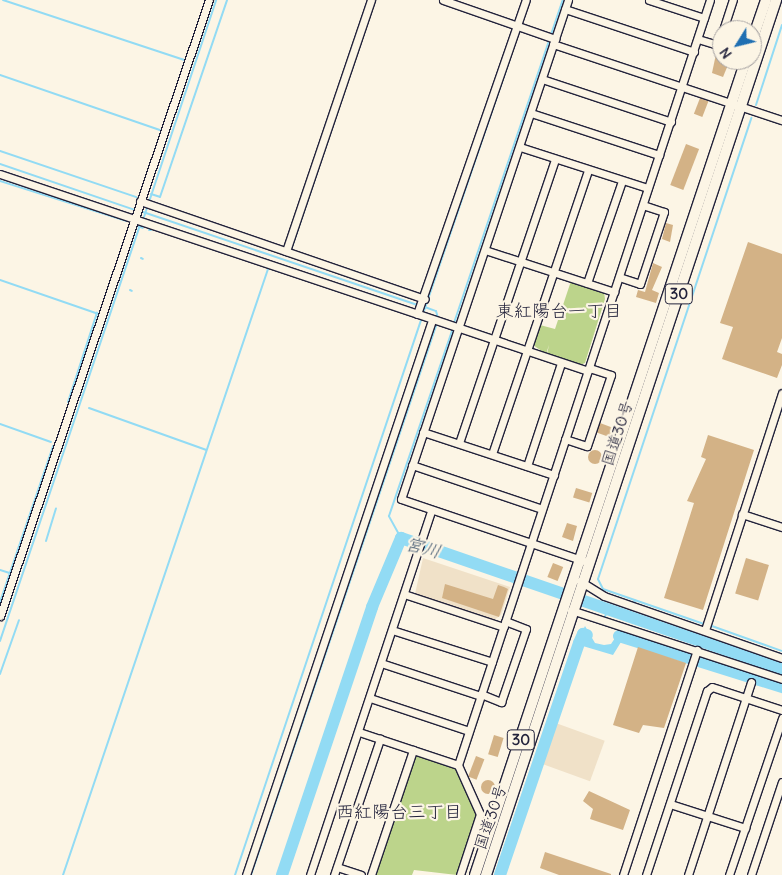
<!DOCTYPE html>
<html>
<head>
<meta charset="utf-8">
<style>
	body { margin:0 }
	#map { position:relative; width:782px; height:875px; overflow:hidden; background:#fcf5e5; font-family:Delius,"Klee One",sans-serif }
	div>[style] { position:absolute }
	.built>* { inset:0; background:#f0e1c8; transform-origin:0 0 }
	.green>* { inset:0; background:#bcd48b }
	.water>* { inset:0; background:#92dbf4 }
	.stream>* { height:2px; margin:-1px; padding:0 1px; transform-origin:1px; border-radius:1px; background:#92dbf4 }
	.river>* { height:12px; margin:-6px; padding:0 6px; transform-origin:6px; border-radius:6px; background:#92dbf4 }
	.building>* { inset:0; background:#d3b286; transform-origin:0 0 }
	.round { border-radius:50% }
	.roads { filter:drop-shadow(1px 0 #22223b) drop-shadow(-1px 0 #22223b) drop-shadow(0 1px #22223b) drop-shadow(0 -1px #22223b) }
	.minor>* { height:7px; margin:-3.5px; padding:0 3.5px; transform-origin:3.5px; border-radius:3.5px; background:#fcf5e5 }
	.highway>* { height:10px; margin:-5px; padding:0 5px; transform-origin:5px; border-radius:5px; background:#fcf5e5 }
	span { translate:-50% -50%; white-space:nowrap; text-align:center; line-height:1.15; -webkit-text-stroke:4.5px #fcf5e5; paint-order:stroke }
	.shield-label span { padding:1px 4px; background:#fcf5e5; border:1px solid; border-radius:4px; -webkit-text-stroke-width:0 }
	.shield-label { font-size:15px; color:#22223b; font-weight:700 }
	.street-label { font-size:16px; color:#22223b }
	.neighbourhood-label { font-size:18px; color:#22223b }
	.water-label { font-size:18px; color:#445a72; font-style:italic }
	.north { position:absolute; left:712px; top:20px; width:50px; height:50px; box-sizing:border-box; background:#fcf5e5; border:1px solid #a5a1a1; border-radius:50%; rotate:234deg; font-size:14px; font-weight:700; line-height:20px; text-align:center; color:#22223b }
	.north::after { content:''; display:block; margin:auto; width:18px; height:22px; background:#1f6fb2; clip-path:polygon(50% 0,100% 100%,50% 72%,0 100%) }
</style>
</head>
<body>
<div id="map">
	<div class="built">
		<i style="clip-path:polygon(423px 558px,510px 587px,501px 615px,494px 620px,415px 594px)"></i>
		<i style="left:553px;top:722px;width:55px;height:43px;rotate:20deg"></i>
	</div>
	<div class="green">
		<i style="clip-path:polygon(571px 281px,604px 292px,605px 299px,585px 363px,580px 365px,547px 354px,549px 345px,546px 354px,533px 345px,540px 325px,555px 329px)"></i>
		<i style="clip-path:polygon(414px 754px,455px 767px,478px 815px,457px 875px,414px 870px,412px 875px,375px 875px)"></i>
	</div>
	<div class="water">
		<i style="clip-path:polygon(585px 626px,595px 643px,604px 645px,611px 644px,619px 632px,634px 636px,621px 642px,613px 655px,576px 644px)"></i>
	</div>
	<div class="stream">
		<i style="left:3px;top:0;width:191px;rotate:18.3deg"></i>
		<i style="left:504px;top:18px;width:9px;rotate:18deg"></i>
		<i style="left:0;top:75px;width:169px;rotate:19deg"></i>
		<i style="left:756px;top:105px;width:84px;rotate:-72deg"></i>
		<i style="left:0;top:151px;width:144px;rotate:18.7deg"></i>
		<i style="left:0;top:164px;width:143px;rotate:18.8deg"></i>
		<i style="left:0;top:181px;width:132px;rotate:17.6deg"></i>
		<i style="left:151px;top:194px;width:9px;rotate:18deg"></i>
		<i style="left:160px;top:197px;width:208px;rotate:-71.2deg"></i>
		<i style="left:140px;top:211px;width:293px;rotate:18.7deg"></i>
		<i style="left:144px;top:217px;width:229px;rotate:-71.6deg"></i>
		<i style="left:137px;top:226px;width:6px;rotate:18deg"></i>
		<i style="left:149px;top:230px;width:2px"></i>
		<i style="left:291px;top:250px;width:264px;rotate:-71.4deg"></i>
		<i style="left:141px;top:258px;width:2px;rotate:27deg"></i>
		<i style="left:0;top:280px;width:105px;rotate:19deg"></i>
		<i style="left:130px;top:290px;width:2px;rotate:27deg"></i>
		<i style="left:422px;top:306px;width:15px;rotate:20deg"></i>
		<i style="left:436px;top:311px;width:7px;rotate:74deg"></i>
		<i style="left:424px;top:311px;width:267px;rotate:-71.2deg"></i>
		<i style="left:454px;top:323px;width:341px;rotate:-71.4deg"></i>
		<i style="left:68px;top:402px;width:94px;rotate:-72deg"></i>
		<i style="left:89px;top:408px;width:124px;rotate:19.7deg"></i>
		<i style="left:0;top:424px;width:54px;rotate:19.4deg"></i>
		<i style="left:753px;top:493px;width:91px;rotate:-71.4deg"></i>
		<i style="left:401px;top:538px;width:25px;rotate:-119deg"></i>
		<i style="left:389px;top:516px;width:199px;rotate:-71.2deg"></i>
		<i style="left:46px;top:541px;width:34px;rotate:-73deg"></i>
		<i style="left:0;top:570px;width:10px;rotate:17deg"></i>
		<i style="left:0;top:602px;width:165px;rotate:-71.2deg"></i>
		<i style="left:605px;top:617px;width:6px;rotate:-72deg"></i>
		<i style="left:627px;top:621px;width:22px;rotate:-69deg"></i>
		<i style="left:704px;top:624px;width:107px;rotate:-160.9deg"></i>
		<i style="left:603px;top:589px;width:11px;rotate:-117deg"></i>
		<i style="left:598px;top:579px;width:486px;rotate:-71.6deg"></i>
		<i style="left:709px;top:625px;width:77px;rotate:19.6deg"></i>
		<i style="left:711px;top:626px;width:97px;rotate:-72.7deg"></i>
		<i style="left:0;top:641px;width:438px;rotate:-71.4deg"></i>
		<i style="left:0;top:674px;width:57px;rotate:-70.6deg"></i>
		<i style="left:63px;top:875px;width:640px;rotate:-71.31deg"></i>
		<i style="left:235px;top:875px;width:585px;rotate:-71.47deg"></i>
		<i style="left:251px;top:875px;width:582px;rotate:-71.38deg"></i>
	</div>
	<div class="river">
		<i style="left:619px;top:636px;width:171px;rotate:17.4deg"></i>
		<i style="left:282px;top:875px;width:283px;rotate:-71.4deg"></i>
		<i style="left:372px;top:607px;width:75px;rotate:-67.2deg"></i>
		<i style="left:401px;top:538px;width:403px;rotate:19deg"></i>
		<i style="left:500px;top:875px;width:245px;rotate:-71.2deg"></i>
		<i style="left:579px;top:643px;width:10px;rotate:-66deg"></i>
		<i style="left:583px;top:634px;width:4px;rotate:14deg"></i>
	</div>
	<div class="building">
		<i style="clip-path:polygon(716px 54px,730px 60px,723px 77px,712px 73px)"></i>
		<i style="left:700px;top:98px;width:9px;height:17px;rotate:21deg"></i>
		<i style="left:686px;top:144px;width:14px;height:44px;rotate:21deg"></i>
		<i style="clip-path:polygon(666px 223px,673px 225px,670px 242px,662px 239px)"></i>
		<i style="clip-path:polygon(748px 242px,782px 254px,782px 338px,777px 352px,782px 354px,782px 365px,777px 378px,722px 359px,733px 327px,720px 323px)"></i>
		<i style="clip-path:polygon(653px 263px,662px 267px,652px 290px,659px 293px,656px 303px,636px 297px,638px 290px,645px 292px)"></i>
		<i style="left:600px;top:423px;width:15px;height:10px;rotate:20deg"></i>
		<i style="clip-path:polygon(708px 435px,754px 450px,703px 610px,664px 598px,694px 503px,687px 501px,706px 459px,701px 457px)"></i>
		<i class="round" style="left:588px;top:450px;width:14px;height:14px"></i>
		<i style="left:576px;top:488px;width:17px;height:10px;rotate:17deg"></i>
		<i style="clip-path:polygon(567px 523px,577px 526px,573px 541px,562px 537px)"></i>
		<i style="left:746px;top:558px;width:24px;height:37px;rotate:17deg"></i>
		<i style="left:553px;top:563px;width:11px;height:15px;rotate:22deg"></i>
		<i style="clip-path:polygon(445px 584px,493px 599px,498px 585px,504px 587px,508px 589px,499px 617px,442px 598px)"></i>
		<i style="clip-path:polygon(638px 647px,686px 663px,664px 728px,643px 725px,639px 733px,613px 725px)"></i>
		<i style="left:494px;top:735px;width:10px;height:20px;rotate:17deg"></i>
		<i style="left:476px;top:756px;width:9px;height:22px;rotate:21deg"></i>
		<i class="round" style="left:481px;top:780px;width:14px;height:14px"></i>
		<i style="clip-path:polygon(589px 791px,630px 810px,623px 830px,590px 819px,593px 809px,583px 801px)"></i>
		<i style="clip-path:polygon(545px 852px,611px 874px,611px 875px,559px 875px,540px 868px)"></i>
	</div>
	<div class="roads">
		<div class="minor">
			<i style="left:443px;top:0;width:119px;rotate:19.2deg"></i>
			<i style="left:568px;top:0;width:526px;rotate:108.5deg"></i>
			<i style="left:401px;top:499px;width:193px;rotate:18.7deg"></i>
			<i style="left:649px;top:0;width:58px;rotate:18.1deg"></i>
			<i style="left:565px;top:9px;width:136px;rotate:18.4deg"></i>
			<i style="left:723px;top:30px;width:32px;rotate:-72deg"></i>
			<i style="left:698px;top:39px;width:21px;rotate:17deg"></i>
			<i style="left:718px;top:45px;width:13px;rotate:-72deg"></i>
			<i style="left:553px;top:44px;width:241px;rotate:18.4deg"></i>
			<i style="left:542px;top:79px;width:136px;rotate:18.4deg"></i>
			<i style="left:531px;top:113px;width:135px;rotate:18.2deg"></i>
			<i style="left:520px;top:147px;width:134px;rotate:17.8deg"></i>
			<i style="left:0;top:174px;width:620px;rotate:18.52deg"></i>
			<i style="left:140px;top:201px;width:301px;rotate:19deg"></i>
			<i style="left:485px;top:250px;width:136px;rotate:18deg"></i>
			<i style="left:286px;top:251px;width:265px;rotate:-71.3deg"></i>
			<i style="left:619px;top:277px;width:22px;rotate:18deg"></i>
			<i style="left:640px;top:284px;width:76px;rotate:-71.6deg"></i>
			<i style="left:664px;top:212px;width:22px;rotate:-162deg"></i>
			<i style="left:587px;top:283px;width:108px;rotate:-71.1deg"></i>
			<i style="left:417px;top:314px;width:332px;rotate:-70.9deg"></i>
			<i style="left:423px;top:432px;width:138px;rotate:18.2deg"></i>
			<i style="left:565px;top:439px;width:23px;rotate:18deg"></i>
			<i style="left:587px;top:446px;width:75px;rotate:-71.3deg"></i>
			<i style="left:611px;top:375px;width:23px;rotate:-162deg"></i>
			<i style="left:459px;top:443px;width:300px;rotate:-71.3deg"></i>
			<i style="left:492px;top:454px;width:300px;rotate:-71.3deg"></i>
			<i style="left:412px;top:465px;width:137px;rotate:18.7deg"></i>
			<i style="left:527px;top:466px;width:108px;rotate:-71.7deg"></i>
			<i style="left:742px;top:514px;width:42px;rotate:18deg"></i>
			<i style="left:580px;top:581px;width:28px;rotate:32deg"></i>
			<i style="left:604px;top:596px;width:188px;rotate:19.2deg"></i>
			<i style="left:404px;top:594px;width:105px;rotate:18.3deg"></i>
			<i style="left:571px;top:610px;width:222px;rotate:18.1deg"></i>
			<i style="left:0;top:616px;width:650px;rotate:-71.26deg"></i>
			<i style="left:392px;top:630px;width:105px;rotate:17.7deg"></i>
			<i style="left:705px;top:630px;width:249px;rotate:-72deg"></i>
			<i style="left:381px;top:663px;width:105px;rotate:18.3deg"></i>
			<i style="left:481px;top:694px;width:22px;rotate:22deg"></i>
			<i style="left:501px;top:702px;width:77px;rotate:-71.1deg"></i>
			<i style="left:526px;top:629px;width:22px;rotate:-159deg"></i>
			<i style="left:370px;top:698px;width:104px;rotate:18.4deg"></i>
			<i style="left:359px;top:732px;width:104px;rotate:18.4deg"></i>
			<i style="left:670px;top:804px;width:79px;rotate:17.7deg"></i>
			<i style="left:337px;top:867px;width:25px;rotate:18deg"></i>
			<i style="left:246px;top:875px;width:585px;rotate:-71.47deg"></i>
			<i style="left:310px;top:875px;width:384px;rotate:-71.6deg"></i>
			<i style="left:334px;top:875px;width:144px;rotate:-71.3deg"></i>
			<i style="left:371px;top:875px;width:132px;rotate:-71.4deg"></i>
			<i style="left:460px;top:875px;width:64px;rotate:-71.8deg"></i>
			<i style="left:480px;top:814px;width:54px;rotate:-114.2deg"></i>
			<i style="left:458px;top:765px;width:805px;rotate:-71.77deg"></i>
			<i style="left:623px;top:875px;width:237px;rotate:-71.8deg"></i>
			<i style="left:646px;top:875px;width:194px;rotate:-71.7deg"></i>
			<i style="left:707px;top:691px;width:6px;rotate:-39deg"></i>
			<i style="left:712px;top:687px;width:74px;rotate:18.2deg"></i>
			<i style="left:688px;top:875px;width:203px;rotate:-71.9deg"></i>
			<i style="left:729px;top:875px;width:166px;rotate:-71.3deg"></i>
			<i style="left:751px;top:875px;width:98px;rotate:-71.6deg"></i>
		</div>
		<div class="highway">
			<i style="left:752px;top:41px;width:43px;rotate:-71.1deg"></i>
			<i style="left:475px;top:875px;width:859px;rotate:-71.61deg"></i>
			<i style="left:486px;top:875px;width:922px;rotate:-71.66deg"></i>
		</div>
	</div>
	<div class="shield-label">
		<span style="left:679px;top:294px">30</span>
		<span style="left:521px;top:740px">30</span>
	</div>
	<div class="street-label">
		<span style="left:617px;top:433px;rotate:-72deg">国道30号</span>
		<span style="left:490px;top:817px;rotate:-71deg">国道30号</span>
	</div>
	<div class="neighbourhood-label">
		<span style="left:559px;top:311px">東紅陽台一丁目</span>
		<span style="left:399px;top:812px">西紅陽台三丁目</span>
	</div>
	<div class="water-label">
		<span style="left:423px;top:548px;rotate:15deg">宮川</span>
	</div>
	<div class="north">N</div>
</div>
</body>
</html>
